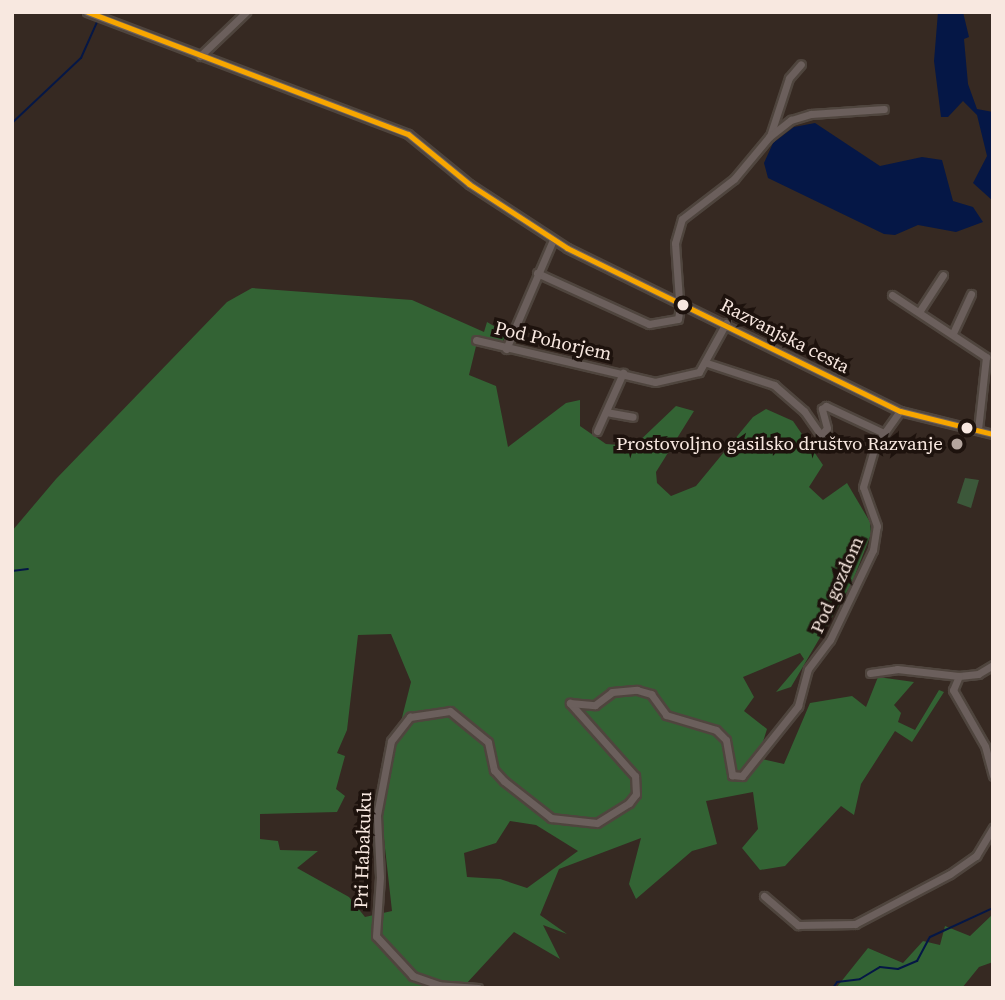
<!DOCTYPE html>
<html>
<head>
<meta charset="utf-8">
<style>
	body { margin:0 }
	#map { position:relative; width:1005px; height:1000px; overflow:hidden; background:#362922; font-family:"Source Serif 4",serif }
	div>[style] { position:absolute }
	.green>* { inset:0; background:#3c583a }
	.forest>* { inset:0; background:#336334 }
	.water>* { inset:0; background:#051746 }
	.stream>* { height:2px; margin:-1px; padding:0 1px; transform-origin:1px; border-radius:1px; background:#051746 }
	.roads { filter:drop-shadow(2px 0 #4f453e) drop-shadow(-2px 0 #4f453e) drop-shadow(0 2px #4f453e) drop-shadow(0 -2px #4f453e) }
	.minor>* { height:7px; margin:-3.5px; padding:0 3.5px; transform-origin:3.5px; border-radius:3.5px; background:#6b5f5c }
	.bus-1>* { height:5px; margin:-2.5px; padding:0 2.5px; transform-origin:2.5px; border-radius:2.5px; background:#f7a600 }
	.dots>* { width:19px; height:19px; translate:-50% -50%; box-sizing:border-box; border:4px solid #1d120d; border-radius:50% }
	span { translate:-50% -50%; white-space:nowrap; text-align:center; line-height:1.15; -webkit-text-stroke:7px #1d120d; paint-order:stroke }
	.street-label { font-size:19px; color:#f8e8e0 }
	.poi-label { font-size:19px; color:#f8e8e0 }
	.right { translate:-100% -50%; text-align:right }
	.frame { position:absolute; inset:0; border:14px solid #f8e8e0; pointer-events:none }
</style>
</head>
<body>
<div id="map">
	<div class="green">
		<i style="clip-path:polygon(965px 478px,979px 480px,971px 508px,957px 503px)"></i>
	</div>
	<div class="forest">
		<i style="clip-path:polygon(evenodd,252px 288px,412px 300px,484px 332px,487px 322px,506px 333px,502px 344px,478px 338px,469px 375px,496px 386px,508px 447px,566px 403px,580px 400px,580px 426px,606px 444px,634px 446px,676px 406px,694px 411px,656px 472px,657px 483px,671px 496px,696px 486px,753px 417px,766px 409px,793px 421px,823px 465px,809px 487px,823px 500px,847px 483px,870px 522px,871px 534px,852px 583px,791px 687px,776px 692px,804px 659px,800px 653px,743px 677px,754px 697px,744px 711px,767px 729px,758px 758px,784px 764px,810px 703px,852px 696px,866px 707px,878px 677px,914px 682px,894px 705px,901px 713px,898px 722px,915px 730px,939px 690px,944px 692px,912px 742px,895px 731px,861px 784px,854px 815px,841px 806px,785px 866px,760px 870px,742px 848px,758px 829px,753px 792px,706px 801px,717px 844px,692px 851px,636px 899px,629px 884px,641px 838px,559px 869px,540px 915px,567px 934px,543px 925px,560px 959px,514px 932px,466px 984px,476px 988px,12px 988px,12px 531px,56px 479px,227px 302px,252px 288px,391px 634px,411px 682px,388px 773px,382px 821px,392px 911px,365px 917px,349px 897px,297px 868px,318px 851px,280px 850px,278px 841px,260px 839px,260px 814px,337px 812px,345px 796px,336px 789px,345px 756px,337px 753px,347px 730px,358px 635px,391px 634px,252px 288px,510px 821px,536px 825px,578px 851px,527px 888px,500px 879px,467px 877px,464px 853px,496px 843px,510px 821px)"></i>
		<i style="clip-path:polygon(993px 914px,993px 962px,979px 967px,962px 988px,836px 988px,868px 948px,903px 963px,923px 941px,940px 945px,945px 926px,970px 936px)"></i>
	</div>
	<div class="water">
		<i style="clip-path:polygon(938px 12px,963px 12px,969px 37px,964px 39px,968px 84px,977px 109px,993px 112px,993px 201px,973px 183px,987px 156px,977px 115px,963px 101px,948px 117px,941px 117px,934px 61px)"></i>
		<i style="clip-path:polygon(815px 123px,880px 166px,922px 157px,942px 160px,953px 201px,973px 207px,983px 222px,956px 232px,918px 225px,895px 235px,884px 234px,768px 178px,764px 163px,773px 143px,794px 127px)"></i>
	</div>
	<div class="stream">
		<i style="left:12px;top:123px;width:95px;rotate:-43.3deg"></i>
		<i style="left:81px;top:58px;width:39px;rotate:-66deg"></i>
		<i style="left:12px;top:571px;width:16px;rotate:-7deg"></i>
		<i style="left:12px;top:687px;width:7px;rotate:82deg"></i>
		<i style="left:833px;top:988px;width:7px;rotate:-56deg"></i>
		<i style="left:837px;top:982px;width:23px;rotate:-7deg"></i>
		<i style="left:860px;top:979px;width:23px;rotate:-31deg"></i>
		<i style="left:880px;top:967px;width:18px;rotate:6deg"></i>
		<i style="left:898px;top:969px;width:21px;rotate:-23deg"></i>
		<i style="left:917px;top:961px;width:27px;rotate:-62deg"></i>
		<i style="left:930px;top:937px;width:69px;rotate:-24.7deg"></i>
	</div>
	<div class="roads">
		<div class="minor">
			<i style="left:87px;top:12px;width:343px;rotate:20.8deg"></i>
			<i style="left:408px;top:134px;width:79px;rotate:39.3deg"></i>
			<i style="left:469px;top:184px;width:117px;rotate:33.1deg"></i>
			<i style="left:567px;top:248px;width:371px;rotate:26.1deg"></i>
			<i style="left:900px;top:411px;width:96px;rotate:13.9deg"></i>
			<i style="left:200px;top:56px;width:64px;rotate:-43.7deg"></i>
			<i style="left:770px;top:136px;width:61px;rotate:-71.9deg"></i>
			<i style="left:789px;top:78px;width:18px;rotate:-49deg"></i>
			<i style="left:537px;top:273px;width:123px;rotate:24.5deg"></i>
			<i style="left:649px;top:324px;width:29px;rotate:-10deg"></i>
			<i style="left:678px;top:319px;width:18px;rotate:-81deg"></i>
			<i style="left:892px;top:295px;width:113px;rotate:33.4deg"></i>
			<i style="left:986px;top:357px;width:72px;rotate:96.3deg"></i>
			<i style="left:679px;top:300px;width:57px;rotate:-94deg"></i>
			<i style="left:675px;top:243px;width:25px;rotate:-74deg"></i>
			<i style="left:682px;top:219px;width:66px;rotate:-37.6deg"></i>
			<i style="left:734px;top:179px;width:55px;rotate:-50.2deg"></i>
			<i style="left:769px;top:137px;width:28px;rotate:-38deg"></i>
			<i style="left:791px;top:120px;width:21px;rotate:-17deg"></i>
			<i style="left:811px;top:114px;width:73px;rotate:-3.9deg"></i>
			<i style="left:919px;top:312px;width:44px;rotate:-57deg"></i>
			<i style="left:953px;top:333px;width:43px;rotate:-65.2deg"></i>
			<i style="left:476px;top:340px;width:184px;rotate:13.2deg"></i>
			<i style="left:655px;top:382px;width:45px;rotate:-12.8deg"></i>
			<i style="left:699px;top:372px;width:56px;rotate:-61.1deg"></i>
			<i style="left:506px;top:349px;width:119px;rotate:-66.7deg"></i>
			<i style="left:707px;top:363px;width:71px;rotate:18.2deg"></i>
			<i style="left:774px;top:385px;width:40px;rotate:41deg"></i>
			<i style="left:804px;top:411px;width:29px;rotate:55deg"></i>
			<i style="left:821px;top:435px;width:9px;rotate:-49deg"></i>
			<i style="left:827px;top:428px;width:20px;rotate:-105deg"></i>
			<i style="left:822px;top:409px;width:5px;rotate:-37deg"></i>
			<i style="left:826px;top:406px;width:64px;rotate:25deg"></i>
			<i style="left:606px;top:412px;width:27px;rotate:10deg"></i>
			<i style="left:597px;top:431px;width:64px;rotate:-65.9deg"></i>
			<i style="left:993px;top:665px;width:17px;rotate:149deg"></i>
			<i style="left:978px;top:674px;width:19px;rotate:174deg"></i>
			<i style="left:959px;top:676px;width:15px;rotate:113deg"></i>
			<i style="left:953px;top:690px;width:64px;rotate:60.3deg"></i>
			<i style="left:985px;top:746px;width:31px;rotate:75deg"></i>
			<i style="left:870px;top:673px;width:27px;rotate:-8deg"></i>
			<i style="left:897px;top:669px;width:62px;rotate:6.4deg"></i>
			<i style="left:764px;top:896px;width:45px;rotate:40.5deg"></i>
			<i style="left:798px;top:925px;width:57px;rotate:-1deg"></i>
			<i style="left:855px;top:924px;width:107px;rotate:-27.8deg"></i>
			<i style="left:950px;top:874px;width:32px;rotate:-35deg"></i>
			<i style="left:976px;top:856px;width:33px;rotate:-59deg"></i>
			<i style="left:478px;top:988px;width:39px;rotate:-176deg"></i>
			<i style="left:439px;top:985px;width:28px;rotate:-161deg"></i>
			<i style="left:413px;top:976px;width:54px;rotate:-132.8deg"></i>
			<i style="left:376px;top:936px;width:59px;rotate:-86.1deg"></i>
			<i style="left:380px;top:877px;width:62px;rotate:-92.8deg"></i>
			<i style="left:377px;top:815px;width:75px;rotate:-79.3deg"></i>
			<i style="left:391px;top:741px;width:31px;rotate:-52deg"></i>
			<i style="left:410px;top:717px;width:40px;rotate:-8.5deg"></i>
			<i style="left:450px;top:711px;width:49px;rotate:39.2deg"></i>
			<i style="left:488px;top:742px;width:29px;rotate:78deg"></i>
			<i style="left:494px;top:770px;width:15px;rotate:48deg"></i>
			<i style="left:504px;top:781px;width:60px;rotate:38.2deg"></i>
			<i style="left:551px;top:818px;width:46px;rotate:6.2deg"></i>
			<i style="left:597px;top:823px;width:38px;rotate:-32deg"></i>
			<i style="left:629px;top:803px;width:11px;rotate:-52deg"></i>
			<i style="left:636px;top:794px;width:18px;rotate:-93deg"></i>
			<i style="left:635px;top:776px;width:98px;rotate:-131.7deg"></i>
			<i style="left:570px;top:703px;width:25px;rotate:5deg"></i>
			<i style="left:595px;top:705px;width:21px;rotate:-37deg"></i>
			<i style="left:612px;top:692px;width:25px;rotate:-5deg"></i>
			<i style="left:637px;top:690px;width:15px;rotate:16deg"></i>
			<i style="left:651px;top:694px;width:26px;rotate:54deg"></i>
			<i style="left:666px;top:715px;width:52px;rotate:16.7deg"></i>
			<i style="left:716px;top:730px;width:14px;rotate:45deg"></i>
			<i style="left:726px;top:740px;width:36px;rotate:80deg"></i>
			<i style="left:732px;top:775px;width:10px;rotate:6deg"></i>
			<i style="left:742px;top:776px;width:90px;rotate:-51.3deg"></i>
			<i style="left:798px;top:706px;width:38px;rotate:-75deg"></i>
			<i style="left:808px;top:669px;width:36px;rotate:-53deg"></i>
			<i style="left:830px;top:640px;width:100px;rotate:-64.5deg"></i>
			<i style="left:873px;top:550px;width:24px;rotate:-81deg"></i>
			<i style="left:877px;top:526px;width:41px;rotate:-109.7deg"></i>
			<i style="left:863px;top:487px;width:43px;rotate:-73.7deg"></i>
			<i style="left:875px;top:446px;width:43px;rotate:-54.5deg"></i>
		</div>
	</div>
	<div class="bus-1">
		<i style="left:88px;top:12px;width:342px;rotate:20.9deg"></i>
		<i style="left:408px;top:134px;width:79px;rotate:39.3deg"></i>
		<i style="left:469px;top:184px;width:117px;rotate:33.1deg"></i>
		<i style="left:567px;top:248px;width:371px;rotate:26.1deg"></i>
		<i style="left:900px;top:411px;width:96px;rotate:13.9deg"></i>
	</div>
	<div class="dots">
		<i style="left:683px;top:305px;background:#f8e8e0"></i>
		<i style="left:967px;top:428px;background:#f8e8e0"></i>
		<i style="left:957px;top:444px;background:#b4a59e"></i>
	</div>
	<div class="street-label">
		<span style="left:785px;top:336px;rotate:27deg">Razvanjska cesta</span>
		<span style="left:553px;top:341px;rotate:13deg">Pod Pohorjem</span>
		<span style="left:837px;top:585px;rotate:-66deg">Pod gozdom</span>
		<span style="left:363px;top:850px;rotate:-88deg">Pri Habakuku</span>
	</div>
	<div class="poi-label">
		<span class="right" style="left:943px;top:444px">Prostovoljno gasilsko društvo Razvanje</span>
	</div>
	<div class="frame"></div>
</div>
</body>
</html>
